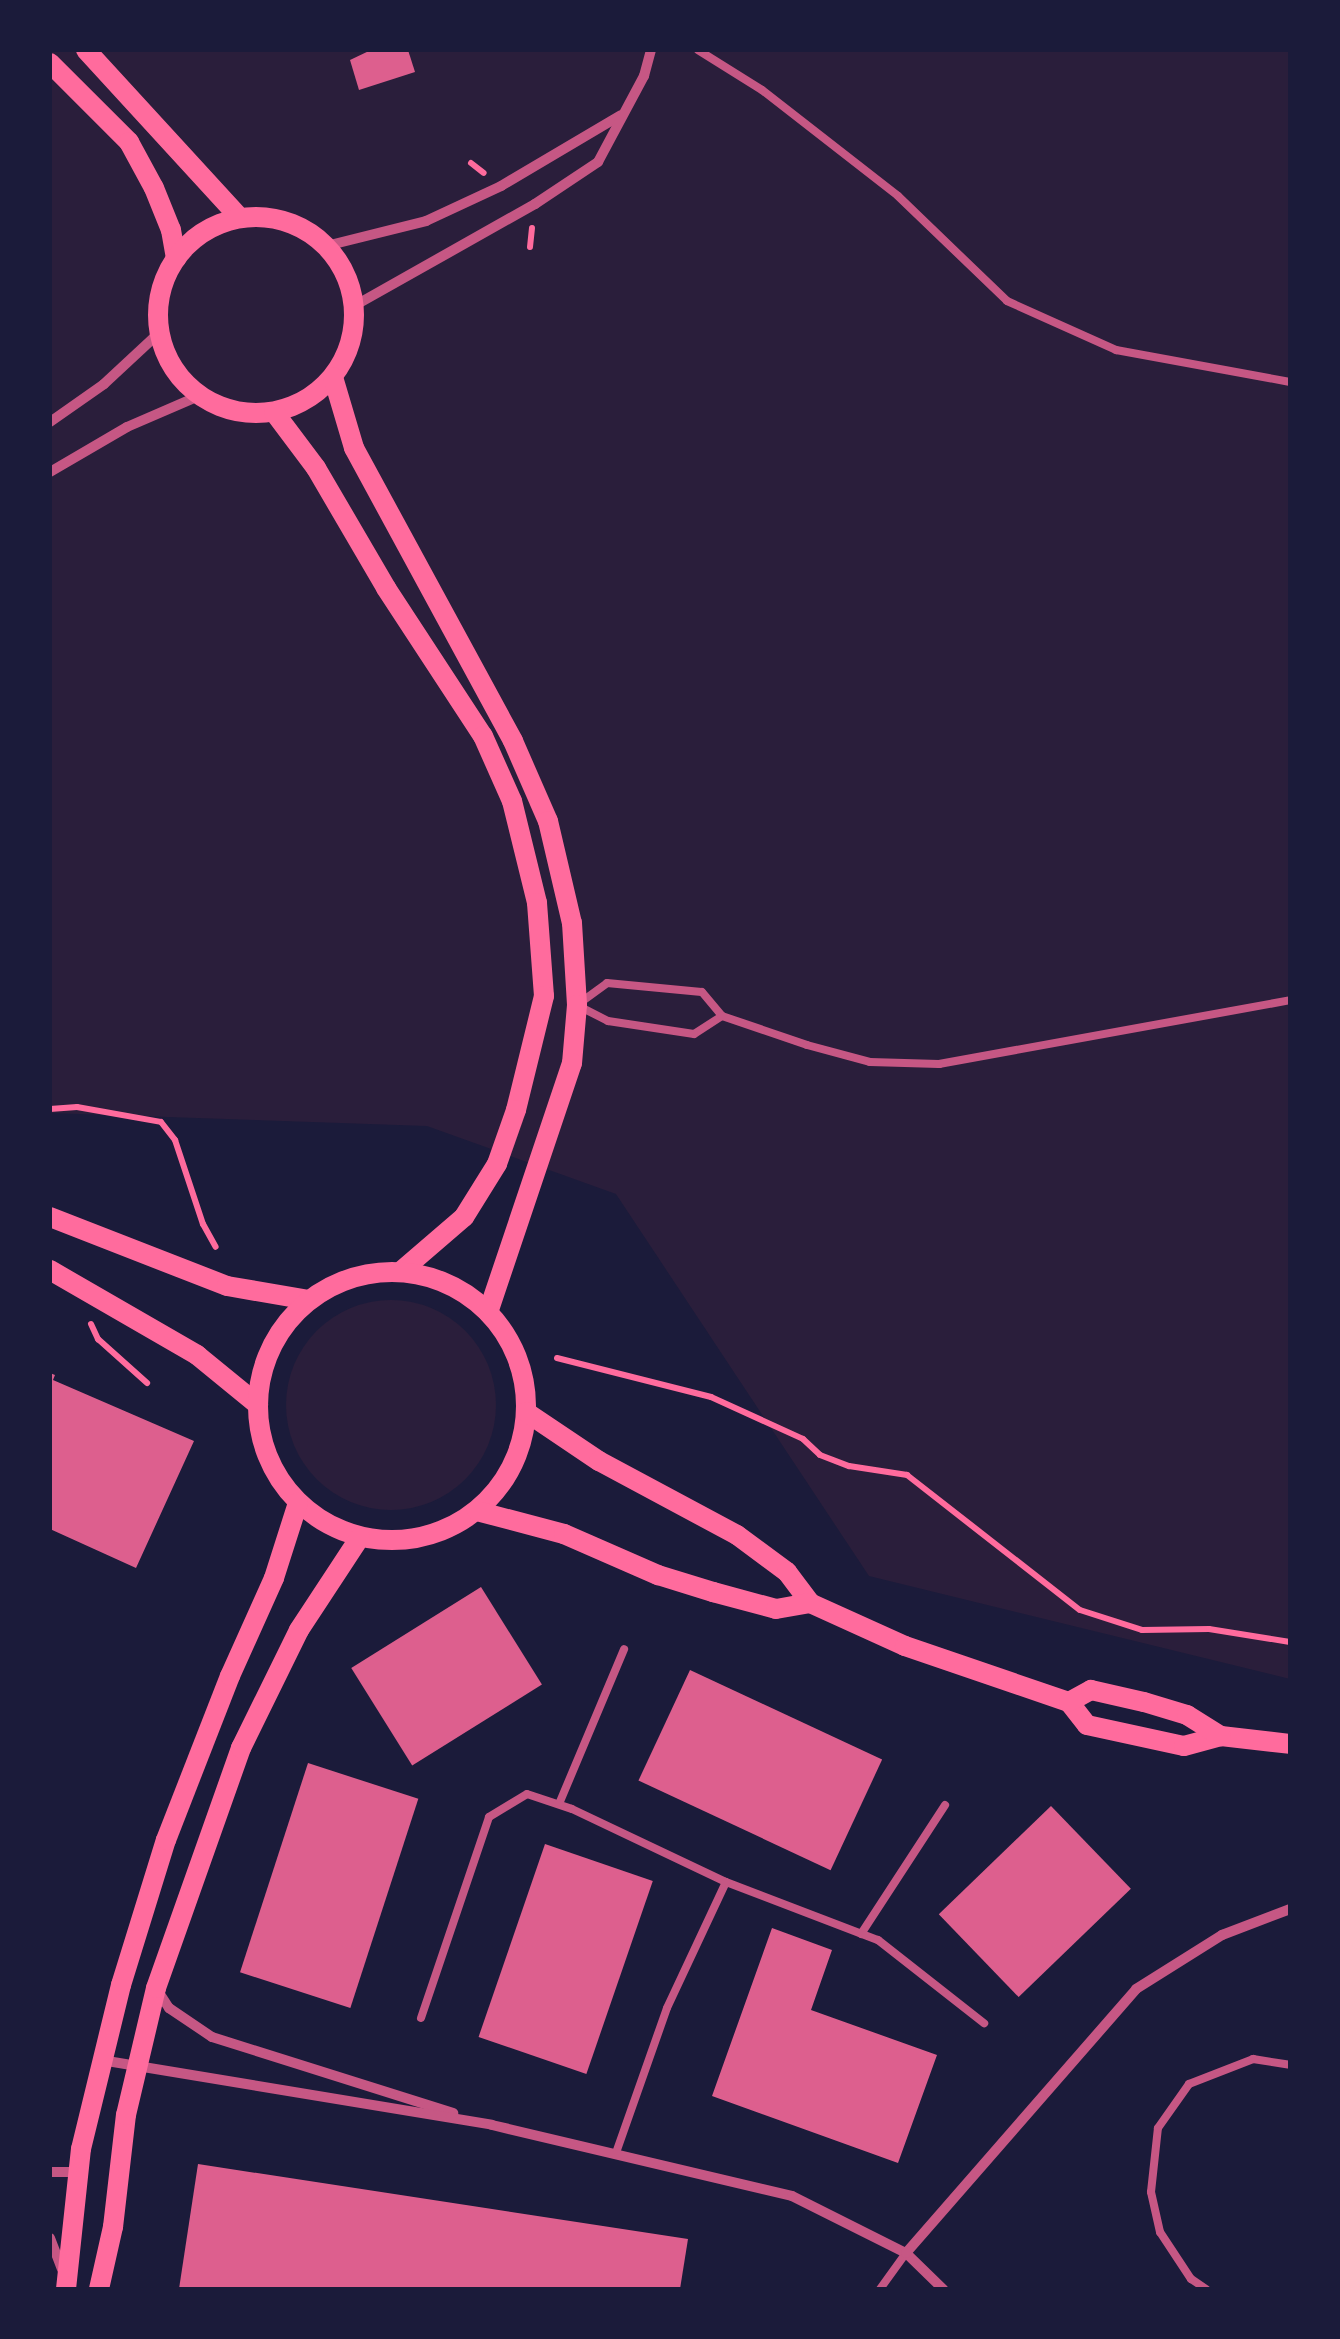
<!DOCTYPE html>
<html>
<head>
<meta charset="utf-8">
<style>
	body { margin:0 }
	#map { position:relative; width:1340px; height:2339px; overflow:hidden; background:#1b1b3a; font-family:Lato,sans-serif }
	div>[style] { position:absolute }
	.green>* { inset:0; background:#2a1e3b }
	.round { border-radius:50% }
	.building>* { inset:0; background:#dd5f8e; transform-origin:0 0 }
	.path>* { height:6px; margin:-3px; padding:0 3px; transform-origin:3px; border-radius:3px; background:#ff6b9d }
	.service>* { height:8px; margin:-4px; padding:0 4px; transform-origin:4px; border-radius:4px; background:#c65784 }
	.minor>* { height:10px; margin:-5px; padding:0 5px; transform-origin:5px; border-radius:5px; background:#c65784 }
	.secondary>* { height:20px; margin:-10px; padding:0 10px; transform-origin:10px; border-radius:10px; background:#ff6b9d }
	.secondary>.ring { margin:-10px; padding:0; box-sizing:content-box; background:none; border:20px solid #ff6b9d; border-radius:50% }
	span { translate:-50% -50%; white-space:nowrap; text-align:center; line-height:1.15; -webkit-text-stroke:8px #1b1b3a; paint-order:stroke }
	.frame { position:absolute; inset:0; border:52px solid #1b1b3a; pointer-events:none }
</style>
</head>
<body>
<div id="map">
	<div class="green">
		<i style="clip-path:polygon(50px 50px,1290px 50px,1290px 1679px,869px 1576px,616px 1194px,427px 1126px,50px 1113px)"></i>
		<i class="round" style="left:286px;top:1300px;width:210px;height:210px"></i>
	</div>
	<div class="building">
		<i style="clip-path:polygon(371px 50px,408px 50px,415px 72px,359px 90px,350px 60px)"></i>
		<i style="clip-path:polygon(50px 1373px,55px 1375px,53px 1380px,194px 1441px,136px 1568px,50px 1529px)"></i>
		<i style="left:481px;top:1587px;width:115px;height:153px;rotate:58deg"></i>
		<i style="left:690px;top:1670px;width:212px;height:122px;rotate:25deg"></i>
		<i style="left:308px;top:1763px;width:116px;height:220px;rotate:18deg"></i>
		<i style="left:1051px;top:1806px;width:115px;height:156px;rotate:46deg"></i>
		<i style="left:545px;top:1844px;width:114px;height:204px;rotate:19deg"></i>
		<i style="clip-path:polygon(772px 1928px,832px 1950px,811px 2010px,937px 2055px,898px 2163px,712px 2096px)"></i>
		<i style="clip-path:polygon(198px 2164px,688px 2239px,680px 2289px,179px 2289px)"></i>
	</div>
	<div class="path">
		<i style="left:471px;top:163px;width:16px;rotate:38deg"></i>
		<i style="left:530px;top:247px;width:19px;rotate:-84deg"></i>
		<i style="left:50px;top:1109px;width:27px;rotate:-4deg"></i>
		<i style="left:77px;top:1107px;width:85px;rotate:10.1deg"></i>
		<i style="left:161px;top:1122px;width:23px;rotate:52deg"></i>
		<i style="left:175px;top:1140px;width:89px;rotate:71.6deg"></i>
		<i style="left:203px;top:1224px;width:26px;rotate:61deg"></i>
		<i style="left:91px;top:1324px;width:17px;rotate:65deg"></i>
		<i style="left:98px;top:1339px;width:66px;rotate:41.9deg"></i>
		<i style="left:557px;top:1358px;width:159px;rotate:14.2deg"></i>
		<i style="left:711px;top:1397px;width:101px;rotate:24.5deg"></i>
		<i style="left:803px;top:1439px;width:23px;rotate:43deg"></i>
		<i style="left:820px;top:1455px;width:31px;rotate:21deg"></i>
		<i style="left:849px;top:1466px;width:59px;rotate:8.8deg"></i>
		<i style="left:907px;top:1475px;width:219px;rotate:38deg"></i>
		<i style="left:1080px;top:1610px;width:65px;rotate:17.9deg"></i>
		<i style="left:1142px;top:1630px;width:67px;rotate:-0.9deg"></i>
		<i style="left:1209px;top:1629px;width:82px;rotate:9.1deg"></i>
	</div>
	<div class="service">
		<i style="left:698px;top:50px;width:75px;rotate:32deg"></i>
		<i style="left:762px;top:90px;width:172px;rotate:37.9deg"></i>
		<i style="left:898px;top:196px;width:151px;rotate:43.9deg"></i>
		<i style="left:1007px;top:301px;width:120px;rotate:24.2deg"></i>
		<i style="left:1116px;top:350px;width:177px;rotate:10.4deg"></i>
		<i style="left:722px;top:1016px;width:33px;rotate:147deg"></i>
		<i style="left:694px;top:1034px;width:87px;rotate:-171.4deg"></i>
		<i style="left:608px;top:1021px;width:35px;rotate:-153deg"></i>
		<i style="left:577px;top:1005px;width:37px;rotate:-36deg"></i>
		<i style="left:607px;top:983px;width:95px;rotate:5.4deg"></i>
		<i style="left:702px;top:992px;width:31px;rotate:50deg"></i>
		<i style="left:722px;top:1016px;width:90px;rotate:18.8deg"></i>
		<i style="left:807px;top:1045px;width:65px;rotate:15.1deg"></i>
		<i style="left:870px;top:1062px;width:69px;rotate:1.7deg"></i>
		<i style="left:939px;top:1064px;width:357px;rotate:-10.3deg"></i>
		<i style="left:559px;top:1804px;width:168px;rotate:-67.2deg"></i>
		<i style="left:726px;top:1882px;width:163px;rotate:20.9deg"></i>
		<i style="left:878px;top:1940px;width:135px;rotate:38.1deg"></i>
		<i style="left:861px;top:1934px;width:154px;rotate:-56.9deg"></i>
		<i style="left:421px;top:2018px;width:212px;rotate:-71.3deg"></i>
		<i style="left:489px;top:1817px;width:44px;rotate:-31.2deg"></i>
		<i style="left:527px;top:1794px;width:47px;rotate:18.4deg"></i>
		<i style="left:572px;top:1809px;width:170px;rotate:25.4deg"></i>
		<i style="left:726px;top:1882px;width:139px;rotate:115.1deg"></i>
		<i style="left:667px;top:2008px;width:154px;rotate:109.4deg"></i>
		<i style="left:880px;top:2289px;width:44px;rotate:-54.2deg"></i>
		<i style="left:1206px;top:2289px;width:18px;rotate:-146deg"></i>
		<i style="left:1191px;top:2279px;width:56px;rotate:-123.4deg"></i>
		<i style="left:1160px;top:2232px;width:41px;rotate:-102.7deg"></i>
		<i style="left:1151px;top:2192px;width:64px;rotate:-83.8deg"></i>
		<i style="left:1158px;top:2128px;width:54px;rotate:-54.8deg"></i>
		<i style="left:1189px;top:2084px;width:69px;rotate:-21.3deg"></i>
		<i style="left:1253px;top:2059px;width:37px;rotate:9deg"></i>
	</div>
	<div class="minor">
		<i style="left:326px;top:246px;width:103px;rotate:-14deg"></i>
		<i style="left:426px;top:221px;width:83px;rotate:-25deg"></i>
		<i style="left:501px;top:186px;width:139px;rotate:-30.6deg"></i>
		<i style="left:354px;top:306px;width:208px;rotate:-29.4deg"></i>
		<i style="left:535px;top:204px;width:76px;rotate:-33.7deg"></i>
		<i style="left:598px;top:162px;width:98px;rotate:-61.9deg"></i>
		<i style="left:644px;top:76px;width:27px;rotate:-75deg"></i>
		<i style="left:50px;top:422px;width:66px;rotate:-35.1deg"></i>
		<i style="left:104px;top:384px;width:76px;rotate:-42.9deg"></i>
		<i style="left:50px;top:472px;width:89px;rotate:-30.3deg"></i>
		<i style="left:127px;top:427px;width:81px;rotate:-23.4deg"></i>
		<i style="left:156px;top:1988px;width:24px;rotate:57deg"></i>
		<i style="left:169px;top:2008px;width:52px;rotate:34deg"></i>
		<i style="left:212px;top:2037px;width:253px;rotate:17.5deg"></i>
		<i style="left:101px;top:2060px;width:396px;rotate:9.4deg"></i>
		<i style="left:492px;top:2125px;width:308px;rotate:13.3deg"></i>
		<i style="left:792px;top:2196px;width:127px;rotate:26.6deg"></i>
		<i style="left:906px;top:2253px;width:52px;rotate:44.2deg"></i>
		<i style="left:50px;top:2172px;width:28px"></i>
		<i style="left:50px;top:2238px;width:33px;rotate:69deg"></i>
		<i style="left:906px;top:2253px;width:350px;rotate:-48.9deg"></i>
		<i style="left:1136px;top:1989px;width:102px;rotate:-32.1deg"></i>
		<i style="left:1222px;top:1935px;width:73px;rotate:-20.9deg"></i>
	</div>
	<div class="secondary">
		<i style="left:86px;top:50px;width:228px;rotate:47.5deg"></i>
		<i style="left:50px;top:63px;width:112px;rotate:45deg"></i>
		<i style="left:129px;top:142px;width:52px;rotate:61.5deg"></i>
		<i style="left:154px;top:188px;width:45px;rotate:68deg"></i>
		<i style="left:171px;top:230px;width:29px;rotate:80deg"></i>
		<i class="ring" style="left:158px;top:217px;width:176px;height:176px"></i>
		<i style="left:333px;top:377px;width:74px;rotate:73.5deg"></i>
		<i style="left:354px;top:448px;width:333px;rotate:61.5deg"></i>
		<i style="left:513px;top:741px;width:87px;rotate:66.4deg"></i>
		<i style="left:548px;top:821px;width:105px;rotate:76.8deg"></i>
		<i style="left:572px;top:923px;width:82px;rotate:86.5deg"></i>
		<i style="left:577px;top:1005px;width:58px;rotate:94.9deg"></i>
		<i style="left:572px;top:1063px;width:263px;rotate:108.6deg"></i>
		<i style="left:274px;top:412px;width:70px;rotate:53.1deg"></i>
		<i style="left:316px;top:468px;width:139px;rotate:59.7deg"></i>
		<i style="left:386px;top:588px;width:177px;rotate:56.8deg"></i>
		<i style="left:483px;top:736px;width:71px;rotate:66deg"></i>
		<i style="left:512px;top:801px;width:105px;rotate:76.2deg"></i>
		<i style="left:537px;top:903px;width:93px;rotate:85.7deg"></i>
		<i style="left:544px;top:996px;width:117px;rotate:103.8deg"></i>
		<i style="left:516px;top:1110px;width:57px;rotate:109.4deg"></i>
		<i style="left:497px;top:1164px;width:62px;rotate:121.9deg"></i>
		<i style="left:464px;top:1217px;width:84px;rotate:139.3deg"></i>
		<i style="left:50px;top:1217px;width:190px;rotate:21.3deg"></i>
		<i style="left:227px;top:1286px;width:82px;rotate:9.8deg"></i>
		<i style="left:50px;top:1270px;width:170px;rotate:30deg"></i>
		<i style="left:197px;top:1355px;width:79px;rotate:39.3deg"></i>
		<i class="ring" style="left:258px;top:1272px;width:248px;height:248px"></i>
		<i style="left:526px;top:1412px;width:88px;rotate:33.9deg"></i>
		<i style="left:599px;top:1461px;width:157px;rotate:28.2deg"></i>
		<i style="left:737px;top:1535px;width:62px;rotate:36.5deg"></i>
		<i style="left:787px;top:1572px;width:39px;rotate:53deg"></i>
		<i style="left:810px;top:1603px;width:104px;rotate:24.4deg"></i>
		<i style="left:905px;top:1646px;width:173px;rotate:18.9deg"></i>
		<i style="left:1069px;top:1702px;width:29px;rotate:52deg"></i>
		<i style="left:1087px;top:1725px;width:99px;rotate:12.2deg"></i>
		<i style="left:1184px;top:1746px;width:38px;rotate:-15deg"></i>
		<i style="left:1221px;top:1736px;width:69px;rotate:6.6deg"></i>
		<i style="left:477px;top:1511px;width:90px;rotate:14.8deg"></i>
		<i style="left:564px;top:1534px;width:103px;rotate:23.6deg"></i>
		<i style="left:658px;top:1575px;width:58px;rotate:17.2deg"></i>
		<i style="left:713px;top:1592px;width:65px;rotate:15.1deg"></i>
		<i style="left:776px;top:1609px;width:35px;rotate:-10deg"></i>
		<i style="left:1069px;top:1702px;width:25px;rotate:-29deg"></i>
		<i style="left:1091px;top:1690px;width:54px;rotate:12.8deg"></i>
		<i style="left:1144px;top:1702px;width:45px;rotate:16.8deg"></i>
		<i style="left:1187px;top:1715px;width:40px;rotate:32deg"></i>
		<i style="left:66px;top:2289px;width:141px;rotate:-83.9deg"></i>
		<i style="left:81px;top:2149px;width:169px;rotate:-76.3deg"></i>
		<i style="left:121px;top:1985px;width:152px;rotate:-72.8deg"></i>
		<i style="left:166px;top:1840px;width:176px;rotate:-68.7deg"></i>
		<i style="left:230px;top:1676px;width:107px;rotate:-65.8deg"></i>
		<i style="left:274px;top:1578px;width:79px;rotate:-72.3deg"></i>
		<i style="left:99px;top:2289px;width:64px;rotate:-77.3deg"></i>
		<i style="left:113px;top:2227px;width:113px;rotate:-83.4deg"></i>
		<i style="left:126px;top:2115px;width:130px;rotate:-76.7deg"></i>
		<i style="left:156px;top:1988px;width:255px;rotate:-70.5deg"></i>
		<i style="left:241px;top:1748px;width:131px;rotate:-63.8deg"></i>
		<i style="left:299px;top:1630px;width:111px;rotate:-56.7deg"></i>
	</div>
	<div class="frame"></div>
</div>
</body>
</html>
